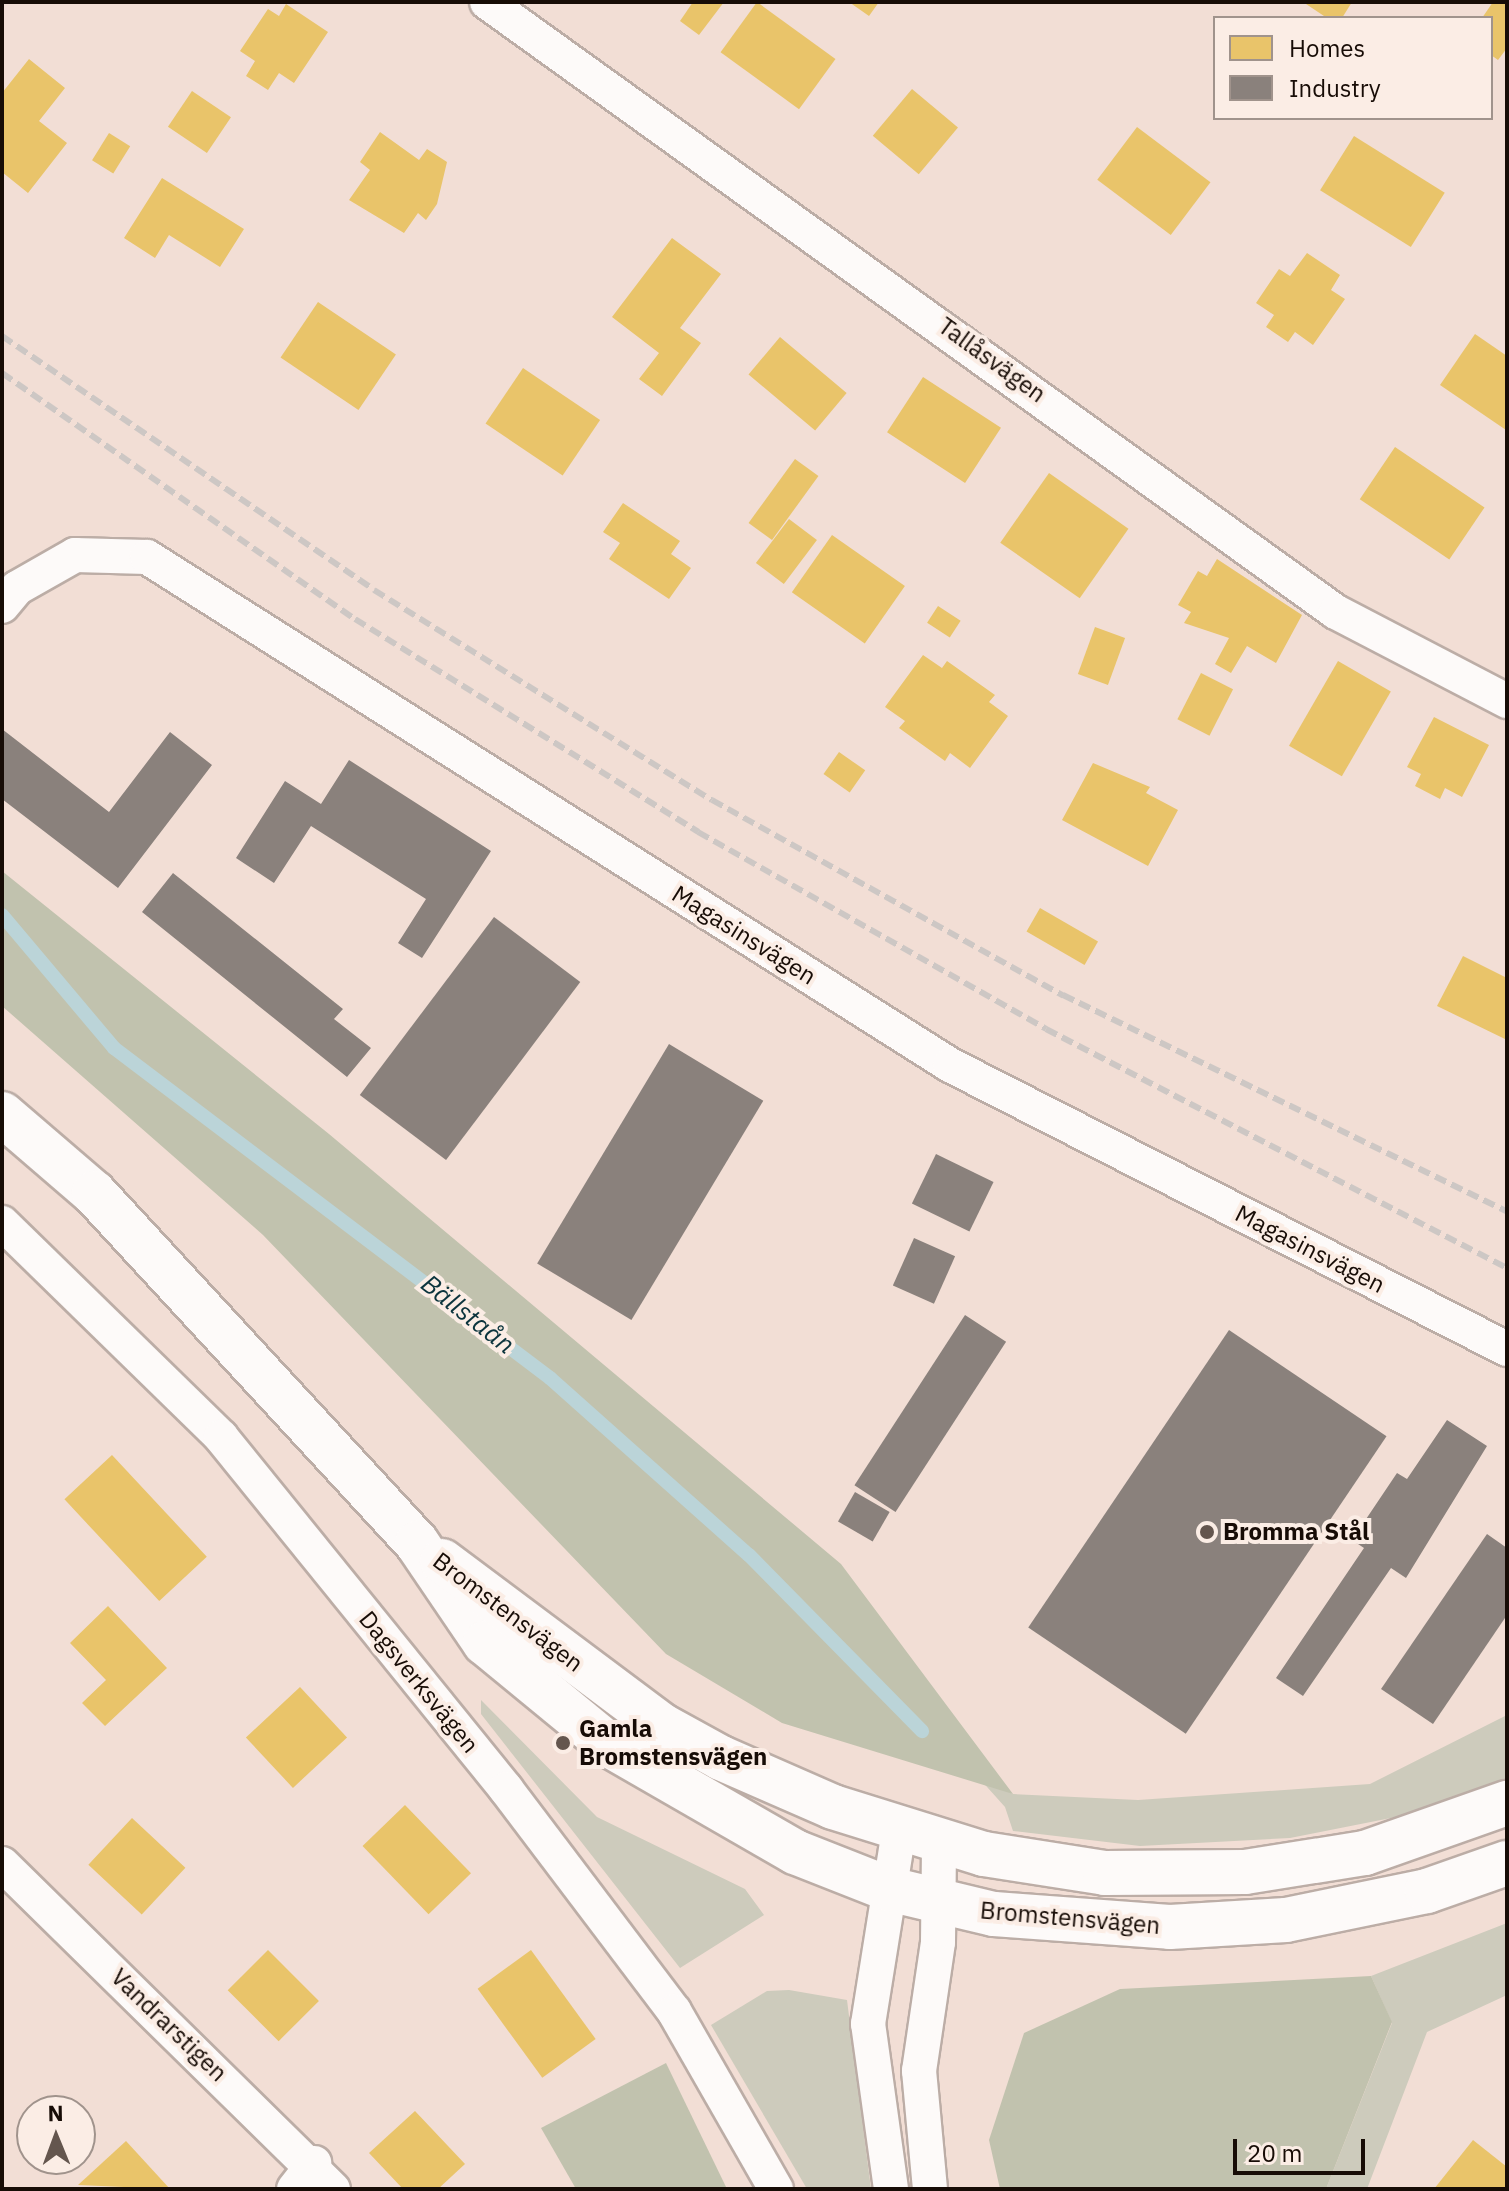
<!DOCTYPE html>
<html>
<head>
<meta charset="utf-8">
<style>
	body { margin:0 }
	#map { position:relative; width:1509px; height:2191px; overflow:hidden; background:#f2ded5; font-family:"IBM Plex Sans",sans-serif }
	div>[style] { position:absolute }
	.green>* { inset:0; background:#cdcbbc }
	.forest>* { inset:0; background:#c1c2ae }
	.homes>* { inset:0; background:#e9c46a; transform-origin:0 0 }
	.industry>* { inset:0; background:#8a817c; transform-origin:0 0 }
	.stream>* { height:14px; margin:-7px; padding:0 7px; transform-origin:7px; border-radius:7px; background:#bbd4d8 }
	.roads { filter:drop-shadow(2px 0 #bcada6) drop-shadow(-2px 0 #bcada6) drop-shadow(0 2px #bcada6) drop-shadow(0 -2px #bcada6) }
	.street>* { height:34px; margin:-17px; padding:0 17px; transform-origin:17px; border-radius:17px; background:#fdfaf9 }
	.secondary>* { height:44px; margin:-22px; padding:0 22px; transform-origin:22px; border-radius:22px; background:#fdfaf9 }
	.rail>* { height:6px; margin-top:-3px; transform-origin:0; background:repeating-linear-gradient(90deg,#cdc7c4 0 12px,transparent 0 18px) }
	.dots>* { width:22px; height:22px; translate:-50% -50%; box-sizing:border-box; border:4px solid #fbede5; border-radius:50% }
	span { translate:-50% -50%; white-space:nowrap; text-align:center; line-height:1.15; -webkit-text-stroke:8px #fbede5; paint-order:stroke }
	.street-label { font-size:24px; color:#170c06 }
	.poi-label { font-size:24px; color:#170c06; font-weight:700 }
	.left { translate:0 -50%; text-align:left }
	.water-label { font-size:26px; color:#0b343d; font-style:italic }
	.frame { position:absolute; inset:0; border:4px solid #170c06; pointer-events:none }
	.legend { position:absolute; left:1213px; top:16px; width:280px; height:104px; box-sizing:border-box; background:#fbede5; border:2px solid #a0938c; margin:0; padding:10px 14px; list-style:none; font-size:24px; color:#170c06 }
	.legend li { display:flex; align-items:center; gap:16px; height:40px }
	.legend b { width:40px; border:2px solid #a0938c }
	.north { position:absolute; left:16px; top:2095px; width:80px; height:80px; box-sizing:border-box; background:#fbede5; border:2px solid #a0938c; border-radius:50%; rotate:359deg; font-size:22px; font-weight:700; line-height:32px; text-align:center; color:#170c06 }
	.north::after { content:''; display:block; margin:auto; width:28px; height:36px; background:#64564e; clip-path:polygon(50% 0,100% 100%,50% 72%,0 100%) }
	.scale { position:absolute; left:1233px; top:2139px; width:132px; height:36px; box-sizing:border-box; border:4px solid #170c06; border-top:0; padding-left:10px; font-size:24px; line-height:28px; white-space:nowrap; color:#170c06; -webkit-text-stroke:6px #fbede5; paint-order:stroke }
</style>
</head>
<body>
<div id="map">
	<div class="green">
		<i style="clip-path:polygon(481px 1700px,597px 1817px,745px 1889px,764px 1915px,680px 1968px,481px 1714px)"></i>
		<i style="clip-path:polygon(1507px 1715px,1507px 1779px,1401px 1816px,1290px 1838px,1140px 1846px,1013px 1831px,1005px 1807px,979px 1778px,1013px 1794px,1138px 1800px,1370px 1784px)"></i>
		<i style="clip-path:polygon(1507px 1923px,1507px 1995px,1427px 2032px,1367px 2189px,1326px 2189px,1392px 2023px,1371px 1976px)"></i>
		<i style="clip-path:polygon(789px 1990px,847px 2000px,871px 2189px,807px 2189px,711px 2025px,767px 1991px)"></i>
	</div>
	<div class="forest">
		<i style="clip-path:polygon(2px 871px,329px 1134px,841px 1564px,1013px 1794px,782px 1723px,666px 1654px,263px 1235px,2px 1006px)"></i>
		<i style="clip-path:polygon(1371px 1976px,1392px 2022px,1326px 2189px,1000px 2189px,989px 2140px,1024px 2033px,1120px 1989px)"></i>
		<i style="clip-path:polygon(666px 2063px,727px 2189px,576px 2189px,541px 2128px)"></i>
	</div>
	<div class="homes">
		<i style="clip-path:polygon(693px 2px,724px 2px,699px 35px,680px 21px)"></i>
		<i style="left:757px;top:2px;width:97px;height:62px;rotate:36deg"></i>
		<i style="clip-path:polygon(849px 2px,879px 2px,869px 16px)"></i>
		<i style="clip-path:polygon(1303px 2px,1352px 2px,1342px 18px,1327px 18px)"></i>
		<i style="clip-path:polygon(1493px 2px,1507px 2px,1507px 48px,1498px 60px,1491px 55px,1491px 18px,1482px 18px)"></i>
		<i style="clip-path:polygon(286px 4px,328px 32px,294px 83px,279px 73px,268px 90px,246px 76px,255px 61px,240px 51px,268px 9px,279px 16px)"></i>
		<i style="clip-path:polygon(29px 59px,65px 88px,39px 121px,67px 143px,28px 193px,2px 172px,2px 93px)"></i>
		<i style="left:912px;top:89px;width:60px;height:61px;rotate:40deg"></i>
		<i style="left:192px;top:91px;width:47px;height:43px;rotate:34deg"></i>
		<i style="left:1137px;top:127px;width:92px;height:66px;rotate:37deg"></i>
		<i style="clip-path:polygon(380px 132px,419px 160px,427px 149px,447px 162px,437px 204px,426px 220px,418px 213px,404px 233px,349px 200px,370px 170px,360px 162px)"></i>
		<i style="left:109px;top:133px;width:25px;height:32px;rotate:32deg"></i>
		<i style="left:1354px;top:136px;width:107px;height:64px;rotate:32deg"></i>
		<i style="clip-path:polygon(162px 178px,244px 229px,220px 267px,169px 235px,155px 258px,124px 238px)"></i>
		<i style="clip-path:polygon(672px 238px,721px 274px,680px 328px,701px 343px,662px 396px,639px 379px,659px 353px,612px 317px)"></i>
		<i style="clip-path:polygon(1307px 253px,1340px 275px,1331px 290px,1345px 299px,1313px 345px,1295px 332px,1288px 342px,1266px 327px,1274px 315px,1256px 303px,1279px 269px,1290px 276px)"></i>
		<i style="left:318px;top:302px;width:94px;height:67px;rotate:34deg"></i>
		<i style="clip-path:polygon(1475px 334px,1507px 356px,1506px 430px,1440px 385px)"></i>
		<i style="left:780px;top:337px;width:87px;height:49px;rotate:40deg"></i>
		<i style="left:523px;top:368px;width:93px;height:67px;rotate:34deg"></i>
		<i style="left:923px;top:377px;width:93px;height:66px;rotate:33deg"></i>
		<i style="left:1395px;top:447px;width:108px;height:63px;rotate:34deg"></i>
		<i style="left:795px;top:459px;width:29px;height:79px;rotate:36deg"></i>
		<i style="left:1049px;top:473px;width:97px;height:85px;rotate:35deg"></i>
		<i style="clip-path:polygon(623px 503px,680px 541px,671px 554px,691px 568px,669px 599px,609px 559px,620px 543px,603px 532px)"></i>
		<i style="left:789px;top:519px;width:35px;height:55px;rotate:37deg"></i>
		<i style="left:832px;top:535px;width:89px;height:70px;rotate:35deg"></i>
		<i style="clip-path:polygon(1217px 559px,1302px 615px,1276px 663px,1247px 646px,1231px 673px,1215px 664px,1229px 638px,1184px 623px,1191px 612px,1178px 605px,1198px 571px,1207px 576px)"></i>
		<i style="left:938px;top:606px;width:27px;height:20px;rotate:33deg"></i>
		<i style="left:1095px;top:627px;width:32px;height:50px;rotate:20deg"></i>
		<i style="clip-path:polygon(923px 655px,942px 668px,947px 661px,995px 695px,989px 702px,1008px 716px,970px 768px,950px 753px,945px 761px,899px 728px,905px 721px,885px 707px)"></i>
		<i style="left:1338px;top:661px;width:61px;height:98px;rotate:30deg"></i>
		<i style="left:1201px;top:673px;width:36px;height:52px;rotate:27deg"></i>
		<i style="clip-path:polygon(1434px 717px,1489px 745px,1462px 797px,1445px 788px,1440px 799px,1415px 786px,1421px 774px,1407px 767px)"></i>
		<i style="left:839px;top:752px;width:32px;height:27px;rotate:35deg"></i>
		<i style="clip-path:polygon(1093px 763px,1150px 787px,1146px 793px,1178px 810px,1148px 866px,1062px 820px)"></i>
		<i style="left:1040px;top:908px;width:67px;height:27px;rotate:30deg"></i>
		<i style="clip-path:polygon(1463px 956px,1507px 978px,1507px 1040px,1437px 1006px)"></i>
		<i style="left:112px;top:1455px;width:139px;height:65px;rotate:47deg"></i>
		<i style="clip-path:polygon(108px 1606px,167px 1668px,105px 1726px,82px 1703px,106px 1680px,70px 1643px)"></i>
		<i style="left:300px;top:1687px;width:69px;height:74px;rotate:47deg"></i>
		<i style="left:405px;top:1805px;width:95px;height:59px;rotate:46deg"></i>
		<i style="left:132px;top:1818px;width:73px;height:64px;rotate:43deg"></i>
		<i style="left:268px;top:1950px;width:72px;height:57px;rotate:45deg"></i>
		<i style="left:531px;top:1950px;width:110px;height:66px;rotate:54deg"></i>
		<i style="clip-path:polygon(415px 2111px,465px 2164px,438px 2189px,403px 2189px,369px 2153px)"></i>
		<i style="clip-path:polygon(1473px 2140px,1507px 2167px,1507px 2189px,1434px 2189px)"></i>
		<i style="clip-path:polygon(126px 2141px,170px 2189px,78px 2185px)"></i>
	</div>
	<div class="industry">
		<i style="clip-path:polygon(2px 729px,109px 812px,170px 732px,212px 765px,118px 888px,2px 799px)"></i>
		<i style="clip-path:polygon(349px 760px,491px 851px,422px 958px,398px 943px,426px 899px,311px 826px,274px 883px,236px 858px,285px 781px,321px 804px)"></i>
		<i style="clip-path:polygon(173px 873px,343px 1009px,334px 1019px,371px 1048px,347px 1077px,142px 912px)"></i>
		<i style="left:494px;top:917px;width:108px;height:223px;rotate:37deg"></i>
		<i style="left:669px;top:1044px;width:110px;height:256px;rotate:31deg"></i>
		<i style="left:936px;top:1154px;width:64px;height:55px;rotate:26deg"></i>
		<i style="left:914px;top:1238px;width:45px;height:52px;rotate:24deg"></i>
		<i style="left:965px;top:1315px;width:49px;height:203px;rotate:33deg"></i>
		<i style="left:1229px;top:1330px;width:190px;height:359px;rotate:34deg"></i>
		<i style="clip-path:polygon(1447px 1420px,1487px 1446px,1406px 1578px,1391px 1568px,1303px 1696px,1276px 1678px,1364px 1548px,1352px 1540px,1397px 1473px,1407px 1479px)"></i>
		<i style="left:855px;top:1492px;width:40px;height:34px;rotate:30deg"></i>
		<i style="clip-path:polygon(1487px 1534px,1507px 1548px,1507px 1615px,1433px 1724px,1381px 1689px)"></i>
	</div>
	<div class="stream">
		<i style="left:2px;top:915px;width:174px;rotate:49.9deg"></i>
		<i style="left:114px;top:1048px;width:547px;rotate:37.12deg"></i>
		<i style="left:550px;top:1378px;width:266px;rotate:41.7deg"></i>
		<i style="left:749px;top:1555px;width:247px;rotate:45.5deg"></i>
	</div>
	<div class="roads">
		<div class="street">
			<i style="left:487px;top:2px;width:1045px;rotate:35.7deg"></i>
			<i style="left:1336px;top:612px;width:193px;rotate:27.5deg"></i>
			<i style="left:2px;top:606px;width:23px;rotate:-50deg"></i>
			<i style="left:17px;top:588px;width:67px;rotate:-29.6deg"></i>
			<i style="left:75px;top:555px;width:72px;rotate:1.6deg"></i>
			<i style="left:147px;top:557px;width:950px;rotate:32.32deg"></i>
			<i style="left:950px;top:1065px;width:625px;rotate:27.02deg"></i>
			<i style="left:2px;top:1223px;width:306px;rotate:44.3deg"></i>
			<i style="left:221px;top:1437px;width:453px;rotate:51deg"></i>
			<i style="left:506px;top:1789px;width:278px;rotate:52.9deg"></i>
			<i style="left:674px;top:2011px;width:205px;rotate:60.2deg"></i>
			<i style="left:2px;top:1864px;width:464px;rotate:44.5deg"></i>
			<i style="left:294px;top:2189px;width:33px;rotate:-52deg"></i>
			<i style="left:891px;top:2189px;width:167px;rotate:-97.9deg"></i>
			<i style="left:868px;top:2024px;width:196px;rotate:-80.9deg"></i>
			<i style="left:930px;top:2189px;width:119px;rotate:-95.3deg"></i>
			<i style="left:919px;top:2071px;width:130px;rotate:-81.6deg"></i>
			<i style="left:938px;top:1942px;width:100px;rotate:-89.4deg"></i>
		</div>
		<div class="secondary">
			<i style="left:2px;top:1114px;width:121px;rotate:40.7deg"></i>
			<i style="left:94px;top:1193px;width:476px;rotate:47.3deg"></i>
			<i style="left:417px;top:1543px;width:121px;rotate:55.8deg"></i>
			<i style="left:485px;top:1643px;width:161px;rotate:39.4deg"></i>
			<i style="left:609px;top:1745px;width:215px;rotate:29.9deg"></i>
			<i style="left:795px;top:1852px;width:101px;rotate:21.5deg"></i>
			<i style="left:889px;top:1889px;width:108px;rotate:13.4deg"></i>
			<i style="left:994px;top:1914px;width:176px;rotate:4.2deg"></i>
			<i style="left:1170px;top:1927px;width:116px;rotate:-3.5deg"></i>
			<i style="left:1286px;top:1920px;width:144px;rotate:-11.6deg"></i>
			<i style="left:1427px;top:1891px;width:85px;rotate:-19.3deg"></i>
			<i style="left:442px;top:1561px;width:274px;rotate:36.8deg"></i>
			<i style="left:661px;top:1725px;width:68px;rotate:28.8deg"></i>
			<i style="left:721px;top:1758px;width:122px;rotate:23.6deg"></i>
			<i style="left:833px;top:1807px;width:158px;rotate:17.3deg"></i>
			<i style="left:984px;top:1854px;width:122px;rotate:8.9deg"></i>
			<i style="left:1105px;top:1873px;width:140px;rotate:-0.4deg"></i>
			<i style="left:1245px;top:1872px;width:121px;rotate:-9deg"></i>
			<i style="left:1365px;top:1853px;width:151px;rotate:-19.4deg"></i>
		</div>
	</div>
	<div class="rail">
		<i style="left:2px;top:336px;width:450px;rotate:34.3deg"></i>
		<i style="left:374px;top:590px;width:398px;rotate:31.9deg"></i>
		<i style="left:712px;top:800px;width:402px;rotate:29.1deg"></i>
		<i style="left:1063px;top:995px;width:494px;rotate:26deg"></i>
		<i style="left:2px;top:373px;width:430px;rotate:34.9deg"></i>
		<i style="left:355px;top:619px;width:404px;rotate:31.8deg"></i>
		<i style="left:698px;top:832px;width:400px;rotate:29.5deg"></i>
		<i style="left:1046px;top:1029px;width:519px;rotate:27.4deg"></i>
	</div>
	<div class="dots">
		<i style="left:1207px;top:1532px;background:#64564e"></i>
		<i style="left:563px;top:1743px;background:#64564e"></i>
	</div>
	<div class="street-label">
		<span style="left:992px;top:360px;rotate:36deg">Tallåsvägen</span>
		<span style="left:744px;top:935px;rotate:32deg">Magasinsvägen</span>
		<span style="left:1310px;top:1249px;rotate:27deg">Magasinsvägen</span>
		<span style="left:508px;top:1612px;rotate:37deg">Bromstensvägen</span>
		<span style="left:419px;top:1682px;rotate:51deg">Dagsverksvägen</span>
		<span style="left:1070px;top:1918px;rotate:5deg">Bromstensvägen</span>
		<span style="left:169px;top:2025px;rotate:44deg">Vandrarstigen</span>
	</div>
	<div class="poi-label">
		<span class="left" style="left:1223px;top:1532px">Bromma Stål</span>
		<span class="left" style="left:579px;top:1743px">Gamla<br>Bromstensvägen</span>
	</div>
	<div class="water-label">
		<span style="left:468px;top:1314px;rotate:38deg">Bällstaån</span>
	</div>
	<div class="frame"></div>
	<ul class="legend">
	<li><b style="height:22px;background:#e9c46a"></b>Homes</li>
	<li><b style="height:22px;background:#8a817c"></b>Industry</li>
	</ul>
	<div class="north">N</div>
	<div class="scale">20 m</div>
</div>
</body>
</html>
